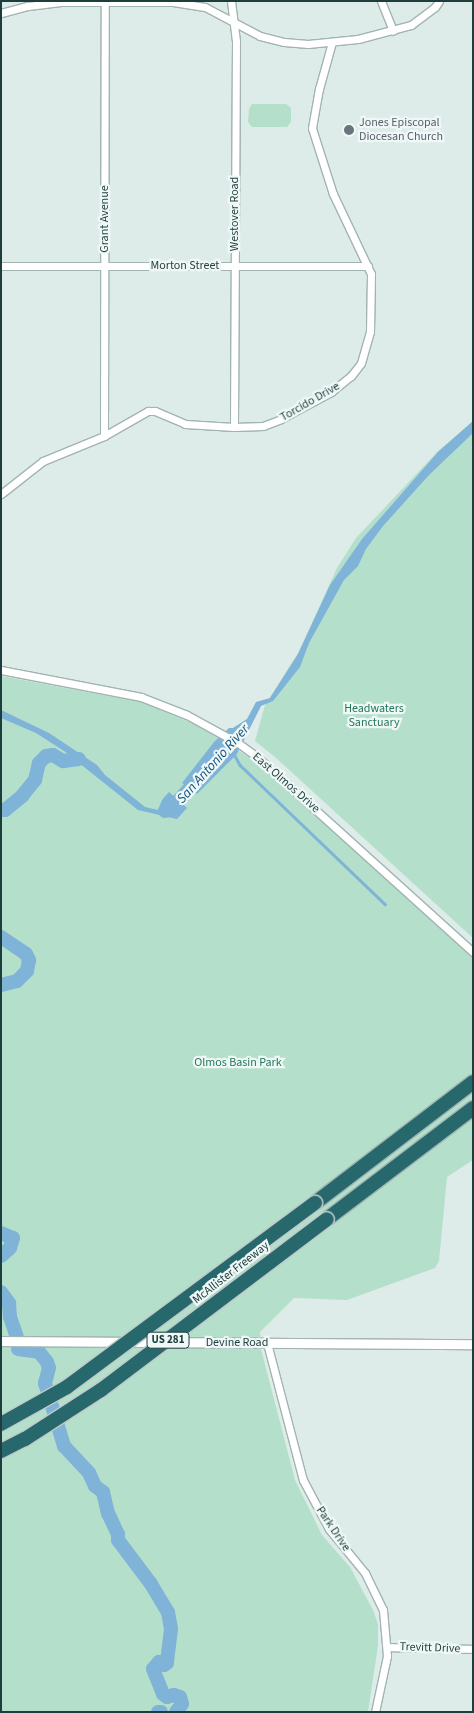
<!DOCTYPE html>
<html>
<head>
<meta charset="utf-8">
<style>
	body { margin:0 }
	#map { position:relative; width:474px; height:1713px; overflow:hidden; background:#deece9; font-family:"Source Sans 3",sans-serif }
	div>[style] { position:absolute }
	.green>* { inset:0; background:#b4dfcb }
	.water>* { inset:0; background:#7fb3d7 }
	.stream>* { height:2.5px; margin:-1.25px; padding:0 1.25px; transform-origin:1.25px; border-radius:1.25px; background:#7fb3d7 }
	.river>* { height:14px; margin:-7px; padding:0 7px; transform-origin:7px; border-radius:7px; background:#7fb3d7 }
	.roads { filter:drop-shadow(1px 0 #a1b4b2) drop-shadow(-1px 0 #a1b4b2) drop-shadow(0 1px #a1b4b2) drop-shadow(0 -1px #a1b4b2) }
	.minor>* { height:7px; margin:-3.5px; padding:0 3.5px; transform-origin:3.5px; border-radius:3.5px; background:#fff }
	.tertiary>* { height:9px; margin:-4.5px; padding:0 4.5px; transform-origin:4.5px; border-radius:4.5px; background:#fff }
	.motorway>* { height:14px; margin:-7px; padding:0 7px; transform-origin:7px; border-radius:7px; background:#27686c }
	.bridges { filter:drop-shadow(1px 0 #c0c9c9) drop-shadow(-1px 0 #c0c9c9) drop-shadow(0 1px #c0c9c9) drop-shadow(0 -1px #c0c9c9) }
	.motorway-bridge>* { height:14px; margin:-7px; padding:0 7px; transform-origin:7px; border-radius:7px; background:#27686c }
	.dots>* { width:14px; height:14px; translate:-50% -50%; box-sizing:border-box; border:2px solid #eff8f6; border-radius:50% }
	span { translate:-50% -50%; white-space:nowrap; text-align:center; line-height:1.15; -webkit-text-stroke:4.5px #eff8f6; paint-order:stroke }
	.shield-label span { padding:1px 4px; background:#eff8f6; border:1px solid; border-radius:4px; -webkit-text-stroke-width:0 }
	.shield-label { font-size:11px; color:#1e3d3d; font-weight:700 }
	.worship-label { font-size:12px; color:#5b616d }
	.left { translate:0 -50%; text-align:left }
	.street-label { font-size:12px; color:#1e3d3d }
	.park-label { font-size:12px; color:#24785a }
	.water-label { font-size:14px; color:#12517f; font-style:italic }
	.frame { position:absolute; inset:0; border:2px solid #1e3d3d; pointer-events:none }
</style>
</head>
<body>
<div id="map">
	<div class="green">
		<i style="clip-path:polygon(252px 104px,286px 104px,291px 108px,291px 122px,287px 127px,252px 127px,248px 122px,249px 109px)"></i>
		<i style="clip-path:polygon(473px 421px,473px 938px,275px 757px,255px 741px,265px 705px,298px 653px,337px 568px,356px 538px,438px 451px)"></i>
		<i style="clip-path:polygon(1px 676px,141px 702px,204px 728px,259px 764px,473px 958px,473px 1160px,447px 1177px,439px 1261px,435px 1268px,347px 1300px,294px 1298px,260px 1332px,261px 1349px,295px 1480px,322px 1535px,350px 1567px,373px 1610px,378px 1624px,378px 1646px,368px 1712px,1px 1712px)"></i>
	</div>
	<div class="water">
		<i style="clip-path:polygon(473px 421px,473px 433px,429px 475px,383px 526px,366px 549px,358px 566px,344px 580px,309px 643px,300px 667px,273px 701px,261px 706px,237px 754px,197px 794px,182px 783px,214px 742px,229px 728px,233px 728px,247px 719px,256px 702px,270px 698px,298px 654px,330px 585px,362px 539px,438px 452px)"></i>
		<i style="clip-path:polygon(1px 710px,49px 733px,97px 765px,105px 775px,145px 807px,158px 810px,162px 800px,169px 792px,187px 808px,177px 819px,138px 810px,64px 751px,36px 733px,1px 718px)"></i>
	</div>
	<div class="stream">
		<i style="left:234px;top:754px;width:13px;rotate:61deg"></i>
		<i style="left:240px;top:765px;width:201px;rotate:43.8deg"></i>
	</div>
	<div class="river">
		<i style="left:1px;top:810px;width:4px"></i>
		<i style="left:5px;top:810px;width:22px;rotate:-39deg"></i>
		<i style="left:22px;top:796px;width:21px;rotate:-51deg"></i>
		<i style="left:35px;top:780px;width:17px;rotate:-77deg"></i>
		<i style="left:39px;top:763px;width:10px;rotate:-45deg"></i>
		<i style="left:46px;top:756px;width:7px;rotate:-8deg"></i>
		<i style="left:53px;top:755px;width:12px;rotate:31deg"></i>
		<i style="left:63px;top:761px;width:16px;rotate:-7deg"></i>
		<i style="left:165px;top:811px;width:5px;rotate:-11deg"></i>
		<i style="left:170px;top:810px;width:46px;rotate:-47.6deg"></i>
		<i style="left:1px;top:937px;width:30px;rotate:34deg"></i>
		<i style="left:26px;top:954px;width:7px;rotate:63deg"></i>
		<i style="left:29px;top:960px;width:11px;rotate:100deg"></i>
		<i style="left:27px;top:971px;width:14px;rotate:135deg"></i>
		<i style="left:17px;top:981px;width:16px;rotate:166deg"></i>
		<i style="left:1px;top:1233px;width:13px;rotate:23deg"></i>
		<i style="left:13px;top:1238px;width:10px;rotate:107deg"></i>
		<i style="left:10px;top:1248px;width:12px;rotate:138deg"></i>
		<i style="left:1px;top:1292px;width:14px;rotate:54deg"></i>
		<i style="left:9px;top:1303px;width:14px;rotate:86deg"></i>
		<i style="left:10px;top:1317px;width:21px;rotate:71deg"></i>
		<i style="left:18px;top:1349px;width:21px;rotate:8deg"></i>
		<i style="left:39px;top:1352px;width:13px;rotate:51deg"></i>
		<i style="left:47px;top:1362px;width:6px;rotate:72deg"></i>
		<i style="left:49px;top:1368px;width:16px;rotate:105deg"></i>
		<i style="left:45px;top:1383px;width:66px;rotate:73.2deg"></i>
		<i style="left:64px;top:1446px;width:37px;rotate:47deg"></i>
		<i style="left:89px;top:1473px;width:14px;rotate:65deg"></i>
		<i style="left:95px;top:1486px;width:10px;rotate:37deg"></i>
		<i style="left:103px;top:1492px;width:22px;rotate:77deg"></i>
		<i style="left:108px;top:1513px;width:23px;rotate:65deg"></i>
		<i style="left:118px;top:1534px;width:6px;rotate:90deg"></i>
		<i style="left:118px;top:1540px;width:55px;rotate:53.1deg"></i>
		<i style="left:151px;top:1584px;width:33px;rotate:59deg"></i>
		<i style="left:168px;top:1612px;width:17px;rotate:80deg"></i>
		<i style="left:171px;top:1629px;width:34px;rotate:97deg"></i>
		<i style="left:167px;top:1663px;width:4px;rotate:146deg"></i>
		<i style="left:164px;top:1665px;width:6px;rotate:-149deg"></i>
		<i style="left:159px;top:1662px;width:9px;rotate:131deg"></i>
		<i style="left:153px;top:1669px;width:27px;rotate:68deg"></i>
		<i style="left:163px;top:1694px;width:5px;rotate:37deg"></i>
		<i style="left:167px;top:1697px;width:7px;rotate:-16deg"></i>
		<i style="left:174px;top:1695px;width:6px;rotate:18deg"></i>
		<i style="left:180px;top:1697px;width:7px;rotate:74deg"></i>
		<i style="left:182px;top:1704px;width:10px;rotate:127deg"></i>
		<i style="left:158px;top:1712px;width:3px"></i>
	</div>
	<div class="roads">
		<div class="minor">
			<i style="left:231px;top:1px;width:40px;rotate:82.9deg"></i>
			<i style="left:236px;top:41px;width:386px;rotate:90.3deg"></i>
			<i style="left:381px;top:1px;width:32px;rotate:68deg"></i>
			<i style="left:1px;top:13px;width:28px;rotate:-15deg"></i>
			<i style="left:28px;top:6px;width:33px;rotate:-7deg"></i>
			<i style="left:61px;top:2px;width:112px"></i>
			<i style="left:173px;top:2px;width:32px;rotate:9deg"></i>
			<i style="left:205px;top:7px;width:62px;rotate:27.8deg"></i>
			<i style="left:260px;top:36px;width:25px;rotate:14deg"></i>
			<i style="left:284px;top:42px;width:24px;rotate:5deg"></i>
			<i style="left:308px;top:44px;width:50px;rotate:-5.7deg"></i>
			<i style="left:358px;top:39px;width:55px;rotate:-14.8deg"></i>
			<i style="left:411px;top:25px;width:30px;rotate:-37deg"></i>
			<i style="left:435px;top:7px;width:7px;rotate:-56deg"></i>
			<i style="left:1px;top:266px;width:367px"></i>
			<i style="left:104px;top:436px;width:435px;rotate:-89.9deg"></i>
			<i style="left:1px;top:494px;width:53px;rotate:-38.2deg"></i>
			<i style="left:43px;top:461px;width:66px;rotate:-22.3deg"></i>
			<i style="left:104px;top:436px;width:51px;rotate:-29.6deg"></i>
			<i style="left:148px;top:411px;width:7px"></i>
			<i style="left:155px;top:411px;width:33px;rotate:23deg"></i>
			<i style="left:185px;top:424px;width:49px;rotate:3.5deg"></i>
			<i style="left:234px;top:427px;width:29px;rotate:-2deg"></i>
			<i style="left:263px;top:426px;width:19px;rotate:-21deg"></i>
			<i style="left:281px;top:419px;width:57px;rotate:-28.4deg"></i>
			<i style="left:331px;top:392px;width:26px;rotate:-39deg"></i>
			<i style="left:351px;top:376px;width:16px;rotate:-52deg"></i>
			<i style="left:361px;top:363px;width:32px;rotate:-74deg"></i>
			<i style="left:370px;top:332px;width:58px;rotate:-89deg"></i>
			<i style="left:371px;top:274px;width:89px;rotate:-115.4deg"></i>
			<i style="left:333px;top:194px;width:69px;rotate:-107.7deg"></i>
			<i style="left:312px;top:128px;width:40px;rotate:-80deg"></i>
			<i style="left:319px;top:89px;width:49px;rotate:-74.5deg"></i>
			<i style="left:1px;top:670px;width:143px;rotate:10.9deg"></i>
			<i style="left:141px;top:697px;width:49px;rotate:21.4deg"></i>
			<i style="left:187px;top:715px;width:58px;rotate:28.8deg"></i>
			<i style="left:238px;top:743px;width:24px;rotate:36deg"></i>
			<i style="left:257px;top:757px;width:291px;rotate:42.1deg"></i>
			<i style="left:267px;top:1343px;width:142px;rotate:75.3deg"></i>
			<i style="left:303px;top:1480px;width:55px;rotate:62deg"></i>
			<i style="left:329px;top:1529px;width:57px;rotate:50.7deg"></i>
			<i style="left:365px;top:1573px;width:41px;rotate:64.1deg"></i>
			<i style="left:383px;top:1610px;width:46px;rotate:85deg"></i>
			<i style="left:387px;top:1656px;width:57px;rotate:102.1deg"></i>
			<i style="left:387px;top:1647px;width:86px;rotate:1.3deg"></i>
		</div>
		<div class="tertiary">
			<i style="left:1px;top:1341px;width:472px;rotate:0.4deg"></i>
		</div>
		<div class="motorway">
			<i style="left:315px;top:1203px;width:199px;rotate:-37.4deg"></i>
			<i style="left:327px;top:1219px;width:183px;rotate:-37.2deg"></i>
		</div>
	</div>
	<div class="bridges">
		<div class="motorway-bridge">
			<i style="left:1px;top:1424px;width:76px;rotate:-29.3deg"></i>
			<i style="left:67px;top:1387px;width:309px;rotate:-36.6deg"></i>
			<i style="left:1px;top:1451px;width:27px;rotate:-27deg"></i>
			<i style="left:25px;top:1439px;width:90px;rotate:-32.8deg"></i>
			<i style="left:101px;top:1390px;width:283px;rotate:-37.1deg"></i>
		</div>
	</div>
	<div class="dots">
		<i style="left:349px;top:130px;background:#6b7280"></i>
	</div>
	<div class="shield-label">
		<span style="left:168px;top:1340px">US 281</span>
	</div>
	<div class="worship-label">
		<span class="left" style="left:359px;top:130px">Jones Episcopal<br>Diocesan Church</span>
	</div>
	<div class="street-label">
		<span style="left:235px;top:214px;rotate:-90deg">Westover Road</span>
		<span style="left:105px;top:219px;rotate:-90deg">Grant Avenue</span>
		<span style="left:185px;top:266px">Morton Street</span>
		<span style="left:310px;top:402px;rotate:-30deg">Torcido Drive</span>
		<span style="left:286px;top:783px;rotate:41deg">East Olmos Drive</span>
		<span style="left:231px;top:1273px;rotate:-38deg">McAllister Freeway</span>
		<span style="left:237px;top:1343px">Devine Road</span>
		<span style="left:333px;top:1529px;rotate:56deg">Park Drive</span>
		<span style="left:430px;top:1648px;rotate:2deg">Trevitt Drive</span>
	</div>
	<div class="park-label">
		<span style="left:374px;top:716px">Headwaters<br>Sanctuary</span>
		<span style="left:238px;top:1063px">Olmos Basin Park</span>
	</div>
	<div class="water-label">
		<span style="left:213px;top:764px;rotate:-48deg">San Antonio River</span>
	</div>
	<div class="frame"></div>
</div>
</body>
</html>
